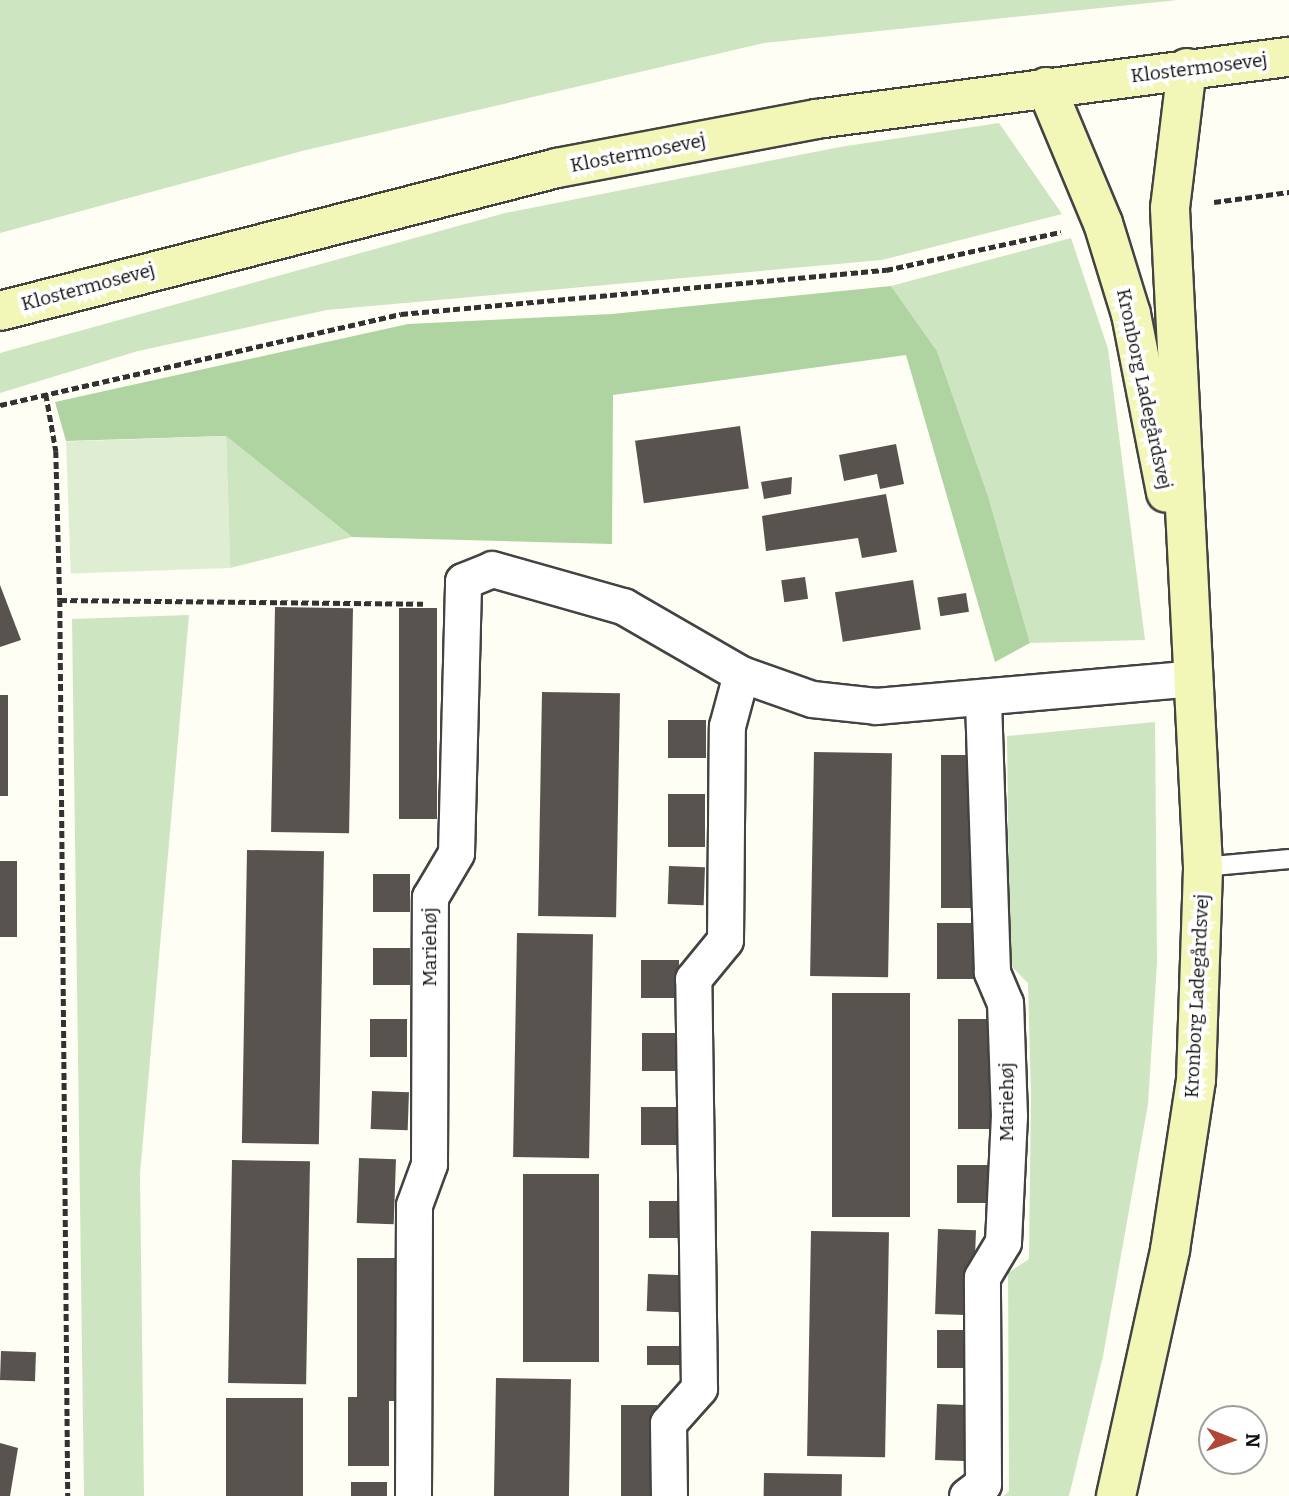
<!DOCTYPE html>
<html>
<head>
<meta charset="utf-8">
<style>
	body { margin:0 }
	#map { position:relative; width:1289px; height:1496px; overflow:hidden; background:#fefef5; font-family:Bitter,serif }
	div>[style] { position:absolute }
	.green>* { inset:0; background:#cde5c1 }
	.forest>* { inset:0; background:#afd4a2 }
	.pitch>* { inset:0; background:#dfeed2; transform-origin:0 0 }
	.building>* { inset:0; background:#58534e; transform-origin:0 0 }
	.path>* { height:4.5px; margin-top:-2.25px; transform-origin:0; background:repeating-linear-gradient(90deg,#323232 0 7px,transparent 0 10.5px) }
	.roads { filter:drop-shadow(2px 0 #434343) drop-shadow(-2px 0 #434343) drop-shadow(0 2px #434343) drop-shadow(0 -2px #434343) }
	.lane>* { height:18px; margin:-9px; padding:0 9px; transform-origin:9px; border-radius:9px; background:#fff }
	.street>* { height:35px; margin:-17.5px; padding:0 17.5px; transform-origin:17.5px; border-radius:17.5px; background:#fff }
	.secondary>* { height:38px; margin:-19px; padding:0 19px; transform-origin:19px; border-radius:19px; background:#f2f6b7 }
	span { translate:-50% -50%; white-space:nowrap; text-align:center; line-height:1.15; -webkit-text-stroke:7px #fff; paint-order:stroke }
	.street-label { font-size:19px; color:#101010 }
	.north { position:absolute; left:1198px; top:1405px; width:70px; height:70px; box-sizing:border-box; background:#fff; border:2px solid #9f9f9f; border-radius:50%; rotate:91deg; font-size:19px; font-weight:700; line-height:28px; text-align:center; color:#101010 }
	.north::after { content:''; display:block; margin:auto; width:24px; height:32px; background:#b14837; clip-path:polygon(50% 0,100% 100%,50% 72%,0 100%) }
</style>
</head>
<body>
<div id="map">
	<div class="green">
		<i style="clip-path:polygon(0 0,1178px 0,764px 43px,302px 151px,0 233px)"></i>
		<i style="clip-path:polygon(999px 123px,1062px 214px,882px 260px,327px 310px,138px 351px,0 393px,0 353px,505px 213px,840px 147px)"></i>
		<i style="clip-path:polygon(1071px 238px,1108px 349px,1145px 640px,1030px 643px,988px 496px,937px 351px,891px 286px)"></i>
		<i style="clip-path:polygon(226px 436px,352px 537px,230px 568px)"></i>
		<i style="clip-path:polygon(189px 615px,140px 1174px,144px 1496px,84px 1496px,72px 619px)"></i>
		<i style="clip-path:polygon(1155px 722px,1157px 963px,1148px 1104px,1103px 1356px,1069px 1496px,1004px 1496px,1009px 1491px,1008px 1273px,1029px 1259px,1031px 1095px,1028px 983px,1010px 965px,1007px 736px)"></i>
	</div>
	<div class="forest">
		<i style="clip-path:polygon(891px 286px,937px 351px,988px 496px,1030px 643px,995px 662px,906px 355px,613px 395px,612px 544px,352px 537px,226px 436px,66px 441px,55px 402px,408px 324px,612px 314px)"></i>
	</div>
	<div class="pitch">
		<i style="left:226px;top:436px;width:132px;height:160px;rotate:88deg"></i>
	</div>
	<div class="building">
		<i style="left:740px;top:426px;width:63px;height:106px;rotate:82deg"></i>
		<i style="clip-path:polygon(896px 444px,904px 484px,880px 489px,877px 474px,844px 481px,839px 455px)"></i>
		<i style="clip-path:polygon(792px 477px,791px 494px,764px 499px,761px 482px)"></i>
		<i style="clip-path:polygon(886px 494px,897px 552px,862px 558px,858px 538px,766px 551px,762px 516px)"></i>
		<i style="left:805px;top:577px;width:22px;height:24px;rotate:82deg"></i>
		<i style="left:913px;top:580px;width:50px;height:79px;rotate:81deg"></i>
		<i style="clip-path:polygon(0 585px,21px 640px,0 647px)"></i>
		<i style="left:966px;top:593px;width:19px;height:29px;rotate:81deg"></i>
		<i style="left:275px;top:607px;width:78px;height:225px;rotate:1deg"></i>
		<i style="left:437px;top:608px;width:211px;height:38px;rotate:90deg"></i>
		<i style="left:542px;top:692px;width:78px;height:224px;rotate:1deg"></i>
		<i style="left:0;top:695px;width:8px;height:101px"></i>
		<i style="left:668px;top:720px;width:38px;height:38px"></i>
		<i style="left:814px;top:752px;width:78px;height:224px;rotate:1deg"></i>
		<i style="left:941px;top:755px;width:37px;height:153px"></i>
		<i style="left:668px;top:794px;width:37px;height:53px"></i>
		<i style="left:247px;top:850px;width:77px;height:293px;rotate:1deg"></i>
		<i style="left:0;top:861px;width:17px;height:76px"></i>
		<i style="left:669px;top:866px;width:36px;height:38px;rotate:2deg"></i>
		<i style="left:373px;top:874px;width:37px;height:38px"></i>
		<i style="left:937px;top:923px;width:38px;height:56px"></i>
		<i style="left:517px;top:933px;width:76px;height:224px;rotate:1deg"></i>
		<i style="left:373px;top:948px;width:37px;height:37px"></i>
		<i style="left:641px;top:960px;width:38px;height:38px"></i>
		<i style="left:832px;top:993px;width:78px;height:224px"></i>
		<i style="left:370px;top:1019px;width:37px;height:38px"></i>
		<i style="left:995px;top:1019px;width:110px;height:37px;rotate:90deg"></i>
		<i style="left:680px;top:1033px;width:38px;height:38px;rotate:90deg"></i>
		<i style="left:372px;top:1091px;width:37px;height:38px;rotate:2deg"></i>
		<i style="left:641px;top:1107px;width:37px;height:38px"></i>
		<i style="left:359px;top:1158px;width:37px;height:65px;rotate:2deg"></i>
		<i style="left:232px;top:1160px;width:78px;height:223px;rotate:1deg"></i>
		<i style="left:994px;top:1165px;width:38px;height:37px;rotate:90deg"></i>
		<i style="left:523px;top:1174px;width:76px;height:188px"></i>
		<i style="left:649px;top:1201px;width:36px;height:37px"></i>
		<i style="left:938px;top:1229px;width:38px;height:85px;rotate:2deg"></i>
		<i style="left:811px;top:1231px;width:78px;height:225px;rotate:1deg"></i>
		<i style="clip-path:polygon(357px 1258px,396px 1258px,395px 1401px,389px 1401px,389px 1466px,348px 1466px,348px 1397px,357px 1397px)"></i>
		<i style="left:648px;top:1274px;width:36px;height:37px;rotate:2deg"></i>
		<i style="left:937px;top:1330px;width:38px;height:38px"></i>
		<i style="left:647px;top:1346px;width:37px;height:19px"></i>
		<i style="left:1px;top:1351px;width:35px;height:29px;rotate:2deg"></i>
		<i style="left:496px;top:1378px;width:75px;height:118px;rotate:1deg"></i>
		<i style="left:226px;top:1398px;width:77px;height:98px"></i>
		<i style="left:937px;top:1404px;width:36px;height:56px;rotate:2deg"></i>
		<i style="left:621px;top:1405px;width:36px;height:91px"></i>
		<i style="clip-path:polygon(0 1443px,18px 1448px,10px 1496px,0 1496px)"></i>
		<i style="left:764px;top:1473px;width:78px;height:23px;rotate:1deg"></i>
		<i style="left:351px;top:1482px;width:36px;height:14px"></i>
	</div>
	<div class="path">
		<i style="left:1214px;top:202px;width:76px;rotate:-7.6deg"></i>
		<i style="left:46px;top:394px;width:58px;rotate:80deg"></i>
		<i style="left:56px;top:451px;width:149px;rotate:88.5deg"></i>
		<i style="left:60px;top:600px;width:896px;rotate:89.49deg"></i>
		<i style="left:0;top:405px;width:411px;rotate:-12.8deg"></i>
		<i style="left:401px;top:314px;width:487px;rotate:-5.2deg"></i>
		<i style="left:886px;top:270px;width:179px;rotate:-12.3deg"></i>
		<i style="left:60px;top:600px;width:363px;rotate:0.6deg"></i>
	</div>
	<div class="roads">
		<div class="lane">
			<i style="left:1203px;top:867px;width:86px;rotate:-5.3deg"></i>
		</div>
		<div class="street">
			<i style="left:413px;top:1496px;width:291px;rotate:-89.8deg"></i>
			<i style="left:414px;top:1205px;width:44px;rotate:-69.9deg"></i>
			<i style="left:429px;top:1164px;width:267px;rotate:-89.8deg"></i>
			<i style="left:430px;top:897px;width:51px;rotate:-59.4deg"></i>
			<i style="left:456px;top:853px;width:272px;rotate:-88.5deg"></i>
			<i style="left:463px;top:581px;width:31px;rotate:-22deg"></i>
			<i style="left:492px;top:569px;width:136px;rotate:15.8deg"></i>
			<i style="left:623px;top:606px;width:136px;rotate:30deg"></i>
			<i style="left:741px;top:674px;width:75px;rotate:19.4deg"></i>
			<i style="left:812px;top:699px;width:64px;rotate:6.2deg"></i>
			<i style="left:876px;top:706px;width:319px;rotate:-5deg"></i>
			<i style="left:669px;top:1496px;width:73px;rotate:-90.8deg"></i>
			<i style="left:668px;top:1423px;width:47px;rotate:-48.5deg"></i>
			<i style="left:699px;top:1388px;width:409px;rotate:-90.8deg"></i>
			<i style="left:693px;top:979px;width:50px;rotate:-50.6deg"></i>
			<i style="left:725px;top:940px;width:214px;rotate:-89.5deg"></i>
			<i style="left:727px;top:726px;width:54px;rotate:-74.9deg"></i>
			<i style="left:967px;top:1496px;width:20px;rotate:-37deg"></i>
			<i style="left:983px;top:1484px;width:207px;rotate:-90.3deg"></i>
			<i style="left:982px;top:1277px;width:41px;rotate:-59deg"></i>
			<i style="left:1003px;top:1242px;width:126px;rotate:-87.3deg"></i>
			<i style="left:1009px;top:1116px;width:113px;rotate:-92deg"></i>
			<i style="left:1005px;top:1003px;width:34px;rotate:-113deg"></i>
			<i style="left:992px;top:972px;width:274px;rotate:-91.9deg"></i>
		</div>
		<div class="secondary">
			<i style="left:1046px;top:87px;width:147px;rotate:67.3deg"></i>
			<i style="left:1103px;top:223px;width:95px;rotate:72.9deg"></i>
			<i style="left:1131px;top:314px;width:182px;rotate:78.9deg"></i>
			<i style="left:0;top:311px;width:575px;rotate:-14.4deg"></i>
			<i style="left:557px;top:168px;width:264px;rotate:-10.7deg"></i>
			<i style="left:816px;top:119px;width:477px;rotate:-7.5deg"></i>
			<i style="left:1116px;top:1496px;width:252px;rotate:-77.6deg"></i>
			<i style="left:1170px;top:1250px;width:172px;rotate:-81.3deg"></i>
			<i style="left:1196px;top:1080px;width:213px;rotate:-88.1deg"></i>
			<i style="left:1203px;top:867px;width:660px;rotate:-92.87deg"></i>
			<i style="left:1170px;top:208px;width:141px;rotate:-83.1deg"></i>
		</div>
	</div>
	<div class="street-label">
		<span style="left:1199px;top:68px;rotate:-7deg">Klostermosevej</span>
		<span style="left:638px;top:153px;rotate:-11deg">Klostermosevej</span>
		<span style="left:88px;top:287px;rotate:-15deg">Klostermosevej</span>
		<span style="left:1144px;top:389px;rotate:78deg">Kronborg Ladegårdsvej</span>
		<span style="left:430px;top:947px;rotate:-90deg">Mariehøj</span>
		<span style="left:1197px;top:996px;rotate:-87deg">Kronborg Ladegårdsvej</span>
		<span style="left:1007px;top:1102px;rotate:-90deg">Mariehøj</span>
	</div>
	<div class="north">N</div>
</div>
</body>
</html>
